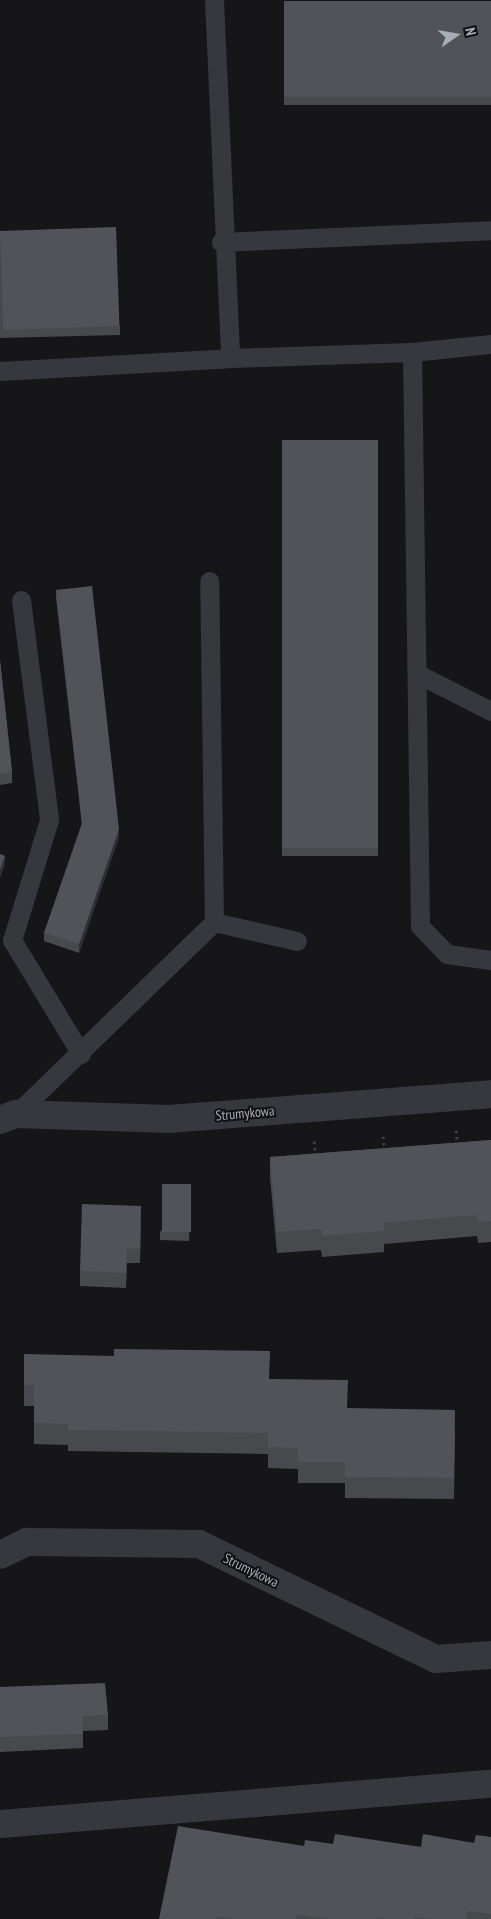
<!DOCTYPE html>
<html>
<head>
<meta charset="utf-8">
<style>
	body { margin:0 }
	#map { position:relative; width:491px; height:1919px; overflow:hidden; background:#161618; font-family:"PT Sans Narrow",sans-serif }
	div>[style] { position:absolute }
	.path>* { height:3px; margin-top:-1.5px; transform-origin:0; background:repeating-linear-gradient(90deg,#3d3f44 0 2.5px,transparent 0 6.5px) }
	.service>* { height:19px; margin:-9.5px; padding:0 9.5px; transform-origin:9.5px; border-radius:9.5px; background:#37383d }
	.minor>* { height:28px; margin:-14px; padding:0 14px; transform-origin:14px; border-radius:14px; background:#37383d }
	.wall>* { inset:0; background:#47494d; transform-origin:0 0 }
	.shaded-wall>* { inset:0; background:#2f3033 }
	.building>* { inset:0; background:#525359; transform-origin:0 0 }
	span { translate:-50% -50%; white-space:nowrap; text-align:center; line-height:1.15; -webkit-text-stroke:4px #111113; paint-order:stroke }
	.street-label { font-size:14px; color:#a8adb8 }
	.north { position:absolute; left:431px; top:10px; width:50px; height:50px; -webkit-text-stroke:4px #111113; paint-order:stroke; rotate:77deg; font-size:14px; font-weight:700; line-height:20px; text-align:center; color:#a8adb8 }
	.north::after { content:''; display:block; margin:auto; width:18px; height:22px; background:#a8adb8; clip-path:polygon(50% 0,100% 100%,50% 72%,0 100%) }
</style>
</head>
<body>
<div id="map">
	<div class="path">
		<i style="left:456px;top:1130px;width:16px;rotate:83deg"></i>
		<i style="left:383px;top:1136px;width:16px;rotate:83deg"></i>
		<i style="left:314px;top:1141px;width:16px;rotate:83deg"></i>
	</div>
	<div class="service">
		<i style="left:214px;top:0;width:358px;rotate:87.4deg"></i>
		<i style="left:230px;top:358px;width:182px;rotate:-1.9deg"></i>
		<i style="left:412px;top:352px;width:79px;rotate:-5.8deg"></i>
		<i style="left:221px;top:242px;width:270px;rotate:-2.5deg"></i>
		<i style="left:412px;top:352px;width:574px;rotate:89.2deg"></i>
		<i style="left:420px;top:926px;width:39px;rotate:46deg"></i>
		<i style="left:447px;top:954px;width:44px;rotate:7.8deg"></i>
		<i style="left:0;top:371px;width:230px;rotate:-3.2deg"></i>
		<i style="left:21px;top:600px;width:222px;rotate:82.7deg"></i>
		<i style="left:49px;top:820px;width:126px;rotate:107.1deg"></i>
		<i style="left:12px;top:940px;width:133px;rotate:58.8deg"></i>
		<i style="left:418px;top:674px;width:82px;rotate:26.9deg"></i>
		<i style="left:214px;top:922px;width:85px;rotate:12.9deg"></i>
		<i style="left:16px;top:1114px;width:276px;rotate:-44.1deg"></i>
		<i style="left:214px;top:922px;width:341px;rotate:-90.8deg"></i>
	</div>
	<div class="minor">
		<i style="left:0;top:1120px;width:17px;rotate:-21deg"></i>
		<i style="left:16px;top:1114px;width:153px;rotate:1.9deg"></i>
		<i style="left:169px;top:1119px;width:323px;rotate:-4.4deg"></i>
		<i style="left:0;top:1555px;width:30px;rotate:-26deg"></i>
		<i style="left:27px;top:1542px;width:172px;rotate:0.7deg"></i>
		<i style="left:199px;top:1544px;width:263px;rotate:25.9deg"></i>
		<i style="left:436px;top:1659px;width:55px;rotate:-4.2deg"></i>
		<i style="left:0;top:1824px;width:493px;rotate:-4.7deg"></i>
	</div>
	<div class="wall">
		<i style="left:491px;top:1px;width:104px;height:207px;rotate:90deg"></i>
		<i style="clip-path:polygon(0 231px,120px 326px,120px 335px,0 338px)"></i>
		<i style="left:282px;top:440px;width:96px;height:416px"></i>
		<i style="clip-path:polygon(56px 590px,119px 837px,79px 953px,44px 941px,44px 933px,82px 825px,56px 598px)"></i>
		<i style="clip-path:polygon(0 660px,12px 772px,12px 783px,0 785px)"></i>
		<i style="clip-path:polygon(491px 1140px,491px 1242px,478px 1243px,477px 1236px,384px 1244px,384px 1252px,322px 1257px,321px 1250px,277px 1253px,270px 1178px,270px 1157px)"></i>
		<i style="clip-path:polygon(191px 1192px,189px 1241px,160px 1240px,160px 1232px)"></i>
		<i style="clip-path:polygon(141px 1221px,140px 1263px,127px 1263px,126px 1288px,80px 1286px,80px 1271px)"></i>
		<i style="clip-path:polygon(270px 1379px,348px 1408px,455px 1431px,454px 1499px,345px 1498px,345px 1483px,298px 1483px,298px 1469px,268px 1468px,268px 1454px,68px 1451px,68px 1445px,34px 1444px,34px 1406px,24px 1406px,24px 1385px)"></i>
		<i style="clip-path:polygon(0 1687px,108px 1715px,108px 1730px,83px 1731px,83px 1748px,0 1752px)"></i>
		<i style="clip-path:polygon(491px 1837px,491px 1919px,159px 1919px,304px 1846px,333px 1844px,421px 1847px,474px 1843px)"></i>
	</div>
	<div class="shaded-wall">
		<i style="clip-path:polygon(119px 829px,119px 837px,79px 953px,79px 944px)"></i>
		<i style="clip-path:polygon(5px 856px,5px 864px,0 878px,0 870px)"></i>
		<i style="clip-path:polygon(141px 1206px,141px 1221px,140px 1263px,140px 1249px)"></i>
	</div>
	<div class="building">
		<i style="left:491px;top:1px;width:96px;height:207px;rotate:90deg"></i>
		<i style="left:116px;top:227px;width:99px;height:116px;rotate:88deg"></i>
		<i style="left:282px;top:440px;width:96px;height:408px"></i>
		<i style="clip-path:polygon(92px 586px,119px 829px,79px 944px,44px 933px,82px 823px,56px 590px)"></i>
		<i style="clip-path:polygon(0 660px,12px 772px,0 774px)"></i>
		<i style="clip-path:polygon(0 854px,5px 856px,0 870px)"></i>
		<i style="clip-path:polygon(491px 1140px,491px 1221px,478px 1222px,477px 1215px,384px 1223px,384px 1231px,322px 1236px,321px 1229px,277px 1232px,270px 1157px)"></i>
		<i style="left:162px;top:1184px;width:29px;height:48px"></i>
		<i style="clip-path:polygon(82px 1204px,141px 1206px,140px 1249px,127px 1248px,126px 1273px,80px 1271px)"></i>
		<i style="clip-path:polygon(114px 1349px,270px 1351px,269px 1379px,348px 1380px,347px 1408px,455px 1410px,454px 1478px,345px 1477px,345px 1462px,298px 1462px,298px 1448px,268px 1447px,268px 1433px,68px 1430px,68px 1424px,34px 1423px,34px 1385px,24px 1385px,24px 1354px,114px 1356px)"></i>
		<i style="clip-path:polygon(105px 1683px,108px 1715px,82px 1716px,83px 1734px,0 1737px,0 1687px)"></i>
		<i style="clip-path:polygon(178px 1826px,304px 1846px,305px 1840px,333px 1844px,335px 1834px,421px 1847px,423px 1834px,474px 1843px,476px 1835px,491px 1837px,491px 1914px,467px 1911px,466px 1919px,431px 1919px,415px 1917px,414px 1919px,387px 1919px,377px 1917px,377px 1919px,333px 1919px,297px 1915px,296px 1919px,235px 1919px,216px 1916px,215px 1919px,159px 1919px)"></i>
	</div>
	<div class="street-label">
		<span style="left:245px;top:1113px;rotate:-5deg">Strumykowa</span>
		<span style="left:251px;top:1570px;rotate:26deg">Strumykowa</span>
	</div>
	<div class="north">N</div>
</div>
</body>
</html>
